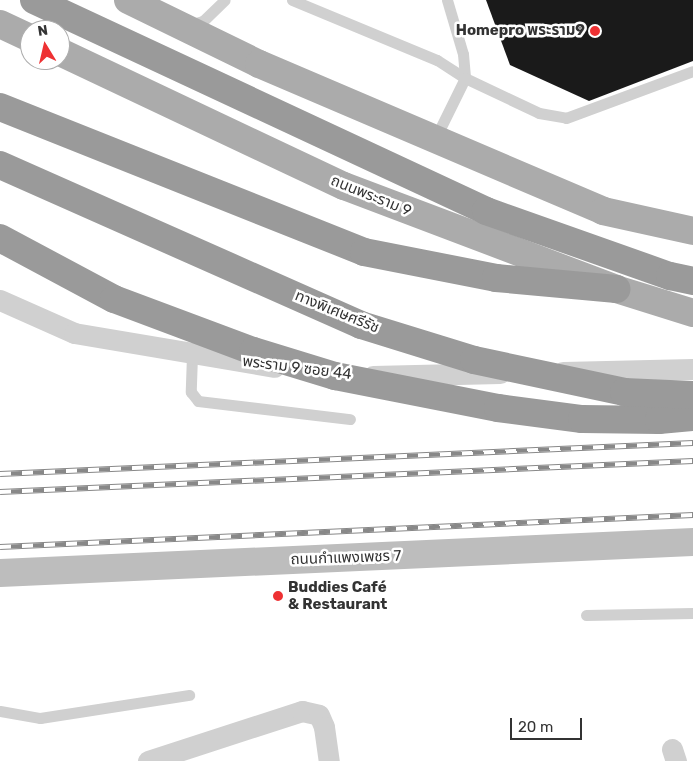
<!DOCTYPE html>
<html>
<head>
<meta charset="utf-8">
<style>
	body { margin:0 }
	#map { position:relative; width:693px; height:761px; overflow:hidden; background:#fff; font-family:Rubik,"Noto Sans Thai",sans-serif }
	div>[style] { position:absolute }
	.building>* { inset:0; background:#1a1a1a }
	.lane>* { height:11px; margin:-5.5px; padding:0 5.5px; transform-origin:5.5px; border-radius:5.5px; background:#d0d0d0 }
	.street>* { height:21px; margin:-10.5px; padding:0 10.5px; transform-origin:10.5px; border-radius:10.5px; background:#d0d0d0 }
	.secondary>* { height:28px; margin:-14px; padding:0 14px; transform-origin:14px; border-radius:14px; background:#bdbdbd }
	.primary>* { height:28px; margin:-14px; padding:0 14px; transform-origin:14px; border-radius:14px; background:#ababab }
	.highway>* { height:28px; margin:-14px; padding:0 14px; transform-origin:14px; border-radius:14px; background:#9a9a9a }
	.rail>* { height:5.5px; margin-top:-2.75px; transform-origin:0; background:repeating-linear-gradient(90deg,#fff 0 11px,#888 0 22px); box-sizing:border-box; border-block:1px solid #888 }
	.highway-bridge>* { height:28px; margin:-14px; padding:0 14px; transform-origin:14px; border-radius:14px; background:#9a9a9a }
	.dots>* { width:14px; height:14px; translate:-50% -50%; box-sizing:border-box; border:2px solid #fff; border-radius:50% }
	span { translate:-50% -50%; white-space:nowrap; text-align:center; line-height:1.15; -webkit-text-stroke:5px #fff; paint-order:stroke }
	.poi-label { font-size:15px; color:#333; font-weight:700 }
	.right { translate:-100% -50%; text-align:right }
	.left { translate:0 -50%; text-align:left }
	.street-label { font-size:15px; color:#333 }
	.north { position:absolute; left:20px; top:20px; width:50px; height:50px; box-sizing:border-box; background:#fff; border:1px solid #adadad; border-radius:50%; rotate:351deg; font-size:14px; font-weight:700; line-height:20px; text-align:center; color:#333 }
	.north::after { content:''; display:block; margin:auto; width:18px; height:22px; background:#ee3133; clip-path:polygon(50% 0,100% 100%,50% 72%,0 100%) }
	.scale { position:absolute; left:510px; top:718px; width:72px; height:22px; box-sizing:border-box; border:2px solid #333; border-top:0; padding-left:6px; font-size:15px; line-height:18px; white-space:nowrap; color:#333; -webkit-text-stroke:4px #fff; paint-order:stroke }
</style>
</head>
<body>
<div id="map">
	<div class="building">
		<i style="clip-path:polygon(486px 0,693px 0,693px 61px,589px 101px,510px 65px)"></i>
	</div>
	<div class="lane">
		<i style="left:292px;top:0;width:157px;rotate:22.5deg"></i>
		<i style="left:437px;top:60px;width:33px;rotate:33deg"></i>
		<i style="left:447px;top:0;width:56px;rotate:73.5deg"></i>
		<i style="left:463px;top:54px;width:24px;rotate:85deg"></i>
		<i style="left:189px;top:25px;width:15px;rotate:-16deg"></i>
		<i style="left:203px;top:21px;width:30px;rotate:-44deg"></i>
		<i style="left:435px;top:139px;width:68px;rotate:-63.8deg"></i>
		<i style="left:465px;top:78px;width:82px;rotate:25.3deg"></i>
		<i style="left:539px;top:113px;width:27px;rotate:10deg"></i>
		<i style="left:566px;top:118px;width:135px;rotate:-20.3deg"></i>
		<i style="left:192px;top:355px;width:37px;rotate:92deg"></i>
		<i style="left:191px;top:392px;width:11px;rotate:52deg"></i>
		<i style="left:198px;top:401px;width:153px;rotate:6.8deg"></i>
		<i style="left:586px;top:615px;width:107px;rotate:-1.1deg"></i>
		<i style="left:0;top:711px;width:41px;rotate:9.9deg"></i>
		<i style="left:40px;top:718px;width:151px;rotate:-8.8deg"></i>
	</div>
	<div class="street">
		<i style="left:0;top:300px;width:81px;rotate:24deg"></i>
		<i style="left:74px;top:333px;width:203px;rotate:9.6deg"></i>
		<i style="left:563px;top:372px;width:130px;rotate:-1.3deg"></i>
		<i style="left:373px;top:376px;width:127px;rotate:-1.4deg"></i>
		<i style="left:672px;top:749px;width:13px;rotate:72deg"></i>
		<i style="left:148px;top:761px;width:162px;rotate:-18deg"></i>
		<i style="left:302px;top:711px;width:17px;rotate:13deg"></i>
		<i style="left:319px;top:715px;width:13px;rotate:67deg"></i>
		<i style="left:324px;top:727px;width:34px;rotate:82deg"></i>
	</div>
	<div class="secondary">
		<i style="left:0;top:573px;width:694px;rotate:-2.56deg"></i>
	</div>
	<div class="primary">
		<i style="left:128px;top:0;width:146px;rotate:26deg"></i>
		<i style="left:259px;top:64px;width:374px;rotate:23.1deg"></i>
		<i style="left:603px;top:211px;width:92px;rotate:12.5deg"></i>
		<i style="left:0;top:24px;width:33px;rotate:25deg"></i>
		<i style="left:60px;top:52px;width:314px;rotate:25.3deg"></i>
		<i style="left:344px;top:186px;width:291px;rotate:20.7deg"></i>
		<i style="left:616px;top:289px;width:81px;rotate:17.3deg"></i>
	</div>
	<div class="highway">
		<i style="left:34px;top:0;width:499px;rotate:25deg"></i>
		<i style="left:486px;top:211px;width:195px;rotate:19.5deg"></i>
		<i style="left:670px;top:276px;width:24px;rotate:12deg"></i>
		<i style="left:0;top:107px;width:392px;rotate:21.7deg"></i>
		<i style="left:364px;top:252px;width:135px;rotate:11.1deg"></i>
		<i style="left:496px;top:278px;width:121px;rotate:5.2deg"></i>
		<i style="left:0;top:165px;width:395px;rotate:23.9deg"></i>
		<i style="left:0;top:238px;width:129px;rotate:28.2deg"></i>
		<i style="left:114px;top:299px;width:148px;rotate:20.5deg"></i>
		<i style="left:253px;top:351px;width:86px;rotate:17deg"></i>
		<i style="left:335px;top:376px;width:166px;rotate:11.1deg"></i>
		<i style="left:498px;top:408px;width:85px;rotate:7.5deg"></i>
		<i style="left:582px;top:419px;width:77px;rotate:0.7deg"></i>
		<i style="left:659px;top:420px;width:34px;rotate:-5deg"></i>
	</div>
	<div class="rail">
		<i style="left:0;top:474px;width:694px;rotate:-2.56deg"></i>
		<i style="left:0;top:492px;width:694px;rotate:-2.56deg"></i>
		<i style="left:0;top:547px;width:694px;rotate:-2.64deg"></i>
	</div>
	<div class="highway-bridge">
		<i style="left:361px;top:325px;width:118px;rotate:17.2deg"></i>
		<i style="left:474px;top:360px;width:153px;rotate:12deg"></i>
		<i style="left:624px;top:392px;width:69px;rotate:2.5deg"></i>
	</div>
	<div class="dots">
		<i style="left:595px;top:31px;background:#ee3133"></i>
		<i style="left:278px;top:596px;background:#ee3133"></i>
	</div>
	<div class="poi-label">
		<span class="right" style="left:585px;top:31px">Homepro พระราม9</span>
		<span class="left" style="left:288px;top:596px">Buddies Café<br>&amp; Restaurant</span>
	</div>
	<div class="street-label">
		<span style="left:371px;top:196px;rotate:22deg">ถนนพระราม 9</span>
		<span style="left:337px;top:312px;rotate:22deg">ทางพิเศษศรีรัช</span>
		<span style="left:297px;top:368px;rotate:7deg">พระราม 9 ซอย 44</span>
		<span style="left:346px;top:558px;rotate:-2deg">ถนนกำแพงเพชร 7</span>
	</div>
	<div class="north">N</div>
	<div class="scale">20 m</div>
</div>
</body>
</html>
